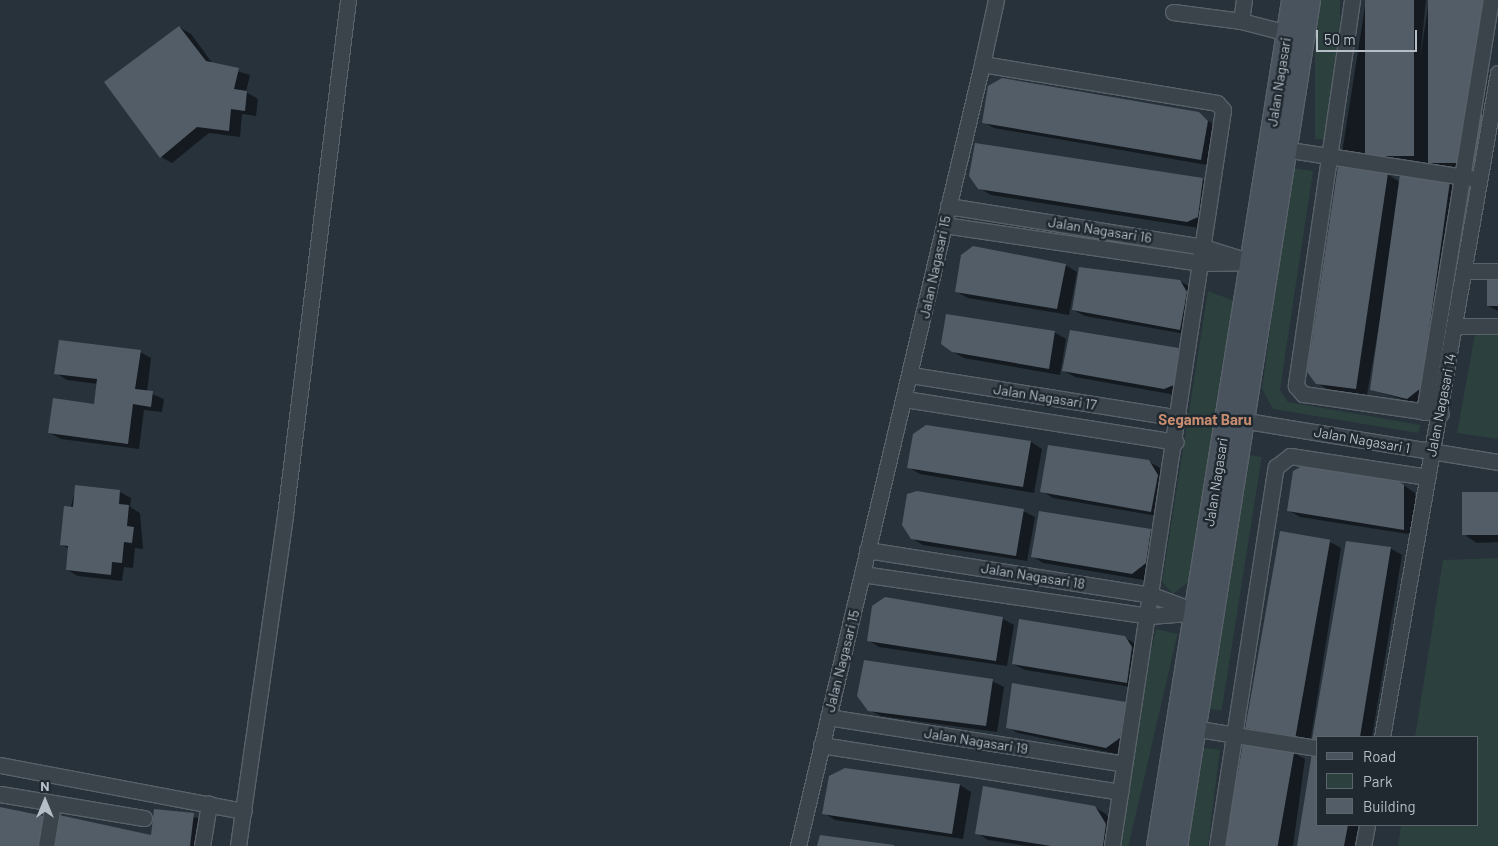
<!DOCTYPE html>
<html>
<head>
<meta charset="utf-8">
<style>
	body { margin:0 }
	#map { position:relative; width:1498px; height:846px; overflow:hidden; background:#27323b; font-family:Barlow,sans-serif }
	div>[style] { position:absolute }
	.green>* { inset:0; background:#2c403e; transform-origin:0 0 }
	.shadow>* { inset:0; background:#0007 }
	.building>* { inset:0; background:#535d68; transform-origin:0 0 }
	.roads { filter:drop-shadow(1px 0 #596169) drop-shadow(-1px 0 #596169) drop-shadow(0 1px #596169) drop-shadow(0 -1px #596169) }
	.street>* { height:15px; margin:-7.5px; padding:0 7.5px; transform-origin:7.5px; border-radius:7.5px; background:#3b434b }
	.secondary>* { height:21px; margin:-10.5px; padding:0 10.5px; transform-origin:10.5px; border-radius:10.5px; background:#49535e }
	span { translate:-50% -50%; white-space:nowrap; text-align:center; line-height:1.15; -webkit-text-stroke:5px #202830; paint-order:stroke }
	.street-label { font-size:14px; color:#b6bec7 }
	.neighbourhood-label { font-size:15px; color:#c88d70; font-weight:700 }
	.legend { position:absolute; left:1316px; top:736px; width:162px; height:90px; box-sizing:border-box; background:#202830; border:1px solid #5c646c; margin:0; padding:6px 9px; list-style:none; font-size:15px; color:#b6bec7 }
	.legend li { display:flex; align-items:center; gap:10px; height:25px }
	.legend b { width:25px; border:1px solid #5c646c }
	.north { position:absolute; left:20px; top:776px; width:50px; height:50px; -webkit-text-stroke:4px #202830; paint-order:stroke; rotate:0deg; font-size:14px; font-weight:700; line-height:20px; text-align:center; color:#b6bec7 }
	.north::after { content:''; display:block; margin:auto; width:18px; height:22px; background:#b6bec7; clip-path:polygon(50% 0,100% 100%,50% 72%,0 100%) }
	.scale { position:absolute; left:1316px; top:30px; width:101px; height:22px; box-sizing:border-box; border:2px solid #b6bec7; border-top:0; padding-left:6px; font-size:15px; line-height:18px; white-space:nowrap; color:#b6bec7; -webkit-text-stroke:4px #202830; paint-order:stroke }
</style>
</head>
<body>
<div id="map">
	<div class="green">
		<i style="left:1315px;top:0;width:25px;height:139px"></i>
		<i style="clip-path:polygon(1292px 168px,1313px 171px,1280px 390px,1288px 402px,1421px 425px,1418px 433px,1273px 409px,1262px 389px)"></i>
		<i style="clip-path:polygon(1208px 291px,1235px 301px,1191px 580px,1173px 594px,1162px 582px)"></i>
		<i style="clip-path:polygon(1475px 334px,1498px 334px,1498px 439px,1457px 433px)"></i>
		<i style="left:1243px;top:454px;width:19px;height:257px;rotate:9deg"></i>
		<i style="clip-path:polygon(1498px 558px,1498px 846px,1398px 846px,1401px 825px,1477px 825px,1477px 737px,1415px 737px,1443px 560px)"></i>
		<i style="left:1156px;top:629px;width:22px;height:220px;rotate:13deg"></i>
		<i style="left:1197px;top:747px;width:23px;height:100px;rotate:7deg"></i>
	</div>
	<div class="shadow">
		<i style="clip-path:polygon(1366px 0,1426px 0,1420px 59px,1429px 0,1494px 0,1468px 173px,1342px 153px)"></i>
		<i style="clip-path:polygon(179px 27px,191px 34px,213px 64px,250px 75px,246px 92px,258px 99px,256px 116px,242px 114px,240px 137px,209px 133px,172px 163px,161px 157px)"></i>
		<i style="clip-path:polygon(1198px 113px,1219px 129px,1213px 166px,994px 128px,983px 122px)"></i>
		<i style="clip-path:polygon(1387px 174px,1400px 182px,1450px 182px,1461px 189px,1419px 404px,1371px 390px,1384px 296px,1367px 395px,1329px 390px,1317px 383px)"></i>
		<i style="clip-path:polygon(1202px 179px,1214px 186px,1199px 228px,991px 195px,979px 188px)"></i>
		<i style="clip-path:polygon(1065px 265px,1077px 272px,1069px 315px,968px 298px,957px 292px)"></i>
		<i style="clip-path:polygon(1498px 280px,1498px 311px,1488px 306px)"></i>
		<i style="clip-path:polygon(1180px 281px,1192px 288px,1191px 335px,1085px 316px,1073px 310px)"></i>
		<i style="clip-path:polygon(1054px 332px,1066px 339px,1060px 375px,964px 358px,952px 351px)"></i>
		<i style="clip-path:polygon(1179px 349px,1190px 355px,1176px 395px,1075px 377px,1064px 371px)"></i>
		<i style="clip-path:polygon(140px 352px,151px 358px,147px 392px,164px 399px,162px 412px,144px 410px,139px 449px,61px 439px,50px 433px,95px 405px,98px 384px,67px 380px,56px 373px)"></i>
		<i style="clip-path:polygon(926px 427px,1031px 442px,1042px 449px,1034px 493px,920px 474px,908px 467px)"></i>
		<i style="clip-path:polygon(1148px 461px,1160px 468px,1169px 483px,1163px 517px,1053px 498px,1042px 491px)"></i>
		<i style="clip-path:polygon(1395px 479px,1415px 493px,1415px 535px,1300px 517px,1288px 510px)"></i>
		<i style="clip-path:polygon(76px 487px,120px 492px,131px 498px,130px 507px,140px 513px,143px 549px,135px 548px,133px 568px,124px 567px,122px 581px,78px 576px,67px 570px,69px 549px,61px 544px)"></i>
		<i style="clip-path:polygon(1498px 493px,1498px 542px,1477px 543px,1466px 536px)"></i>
		<i style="clip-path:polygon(1023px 511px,1035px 517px,1027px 561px,923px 545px,911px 538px)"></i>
		<i style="clip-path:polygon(1151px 530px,1162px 536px,1157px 570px,1144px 580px,1043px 563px,1032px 556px)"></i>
		<i style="clip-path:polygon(1281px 533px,1330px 542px,1341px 548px,1310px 743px,1248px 728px)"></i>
		<i style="clip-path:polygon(1390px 548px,1402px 555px,1372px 737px,1317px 737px,1317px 741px,1313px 739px)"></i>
		<i style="clip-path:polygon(1003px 619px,1014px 625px,1007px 666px,879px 647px,868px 640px)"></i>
		<i style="clip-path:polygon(1124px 637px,1136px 644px,1138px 688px,1025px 670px,1013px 664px)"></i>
		<i style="clip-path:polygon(992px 681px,1004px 687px,997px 732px,881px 716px,869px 710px)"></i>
		<i style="clip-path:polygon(1125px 703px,1137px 710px,1131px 744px,1118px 754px,1018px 733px,1007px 727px)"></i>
		<i style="clip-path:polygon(1244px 745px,1294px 753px,1305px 759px,1293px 846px,1229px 846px)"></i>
		<i style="clip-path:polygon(960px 785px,971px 792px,963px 839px,835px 820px,824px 813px)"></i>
		<i style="clip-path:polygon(1094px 807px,1106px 814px,1117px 831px,1115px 846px,1028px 846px,988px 840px,977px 833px)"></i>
		<i style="clip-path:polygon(155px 811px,199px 818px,195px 846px,54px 846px,152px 837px)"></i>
		<i style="clip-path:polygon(1317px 825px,1360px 825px,1356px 846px,1298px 846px)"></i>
	</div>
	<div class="building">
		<i style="left:1365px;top:0;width:49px;height:156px"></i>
		<i style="left:1428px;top:0;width:54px;height:163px"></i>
		<i style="clip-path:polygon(179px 26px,206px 61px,239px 68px,234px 89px,247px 91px,245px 111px,231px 109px,229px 131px,197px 127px,160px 158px,104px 82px)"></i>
		<i style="clip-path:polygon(1002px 78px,1199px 112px,1208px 121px,1201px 160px,982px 123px,988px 86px)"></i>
		<i style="clip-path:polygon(975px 143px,1203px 178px,1198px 217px,1187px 222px,978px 189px,969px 176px)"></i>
		<i style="clip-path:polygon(1338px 166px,1388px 173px,1356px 389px,1316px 384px,1307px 372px)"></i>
		<i style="clip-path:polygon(1400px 174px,1450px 181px,1421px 388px,1407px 399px,1370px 390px)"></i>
		<i style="clip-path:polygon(973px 246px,1066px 264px,1057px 309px,955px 292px,961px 255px)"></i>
		<i style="clip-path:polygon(1079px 267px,1180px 280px,1187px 292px,1180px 330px,1072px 310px)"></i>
		<i style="left:1487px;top:279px;width:11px;height:27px"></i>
		<i style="clip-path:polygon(946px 314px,1055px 331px,1049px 369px,952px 352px,941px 344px)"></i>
		<i style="clip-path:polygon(1070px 330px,1179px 348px,1174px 385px,1164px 389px,1062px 371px)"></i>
		<i style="clip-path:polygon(59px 340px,141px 350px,135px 389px,153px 391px,151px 407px,133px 404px,128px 444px,48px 433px,53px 398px,94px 404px,97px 379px,54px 374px)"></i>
		<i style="clip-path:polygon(926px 425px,1031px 441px,1023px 487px,907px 468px,913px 434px)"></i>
		<i style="clip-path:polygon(1048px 445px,1149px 460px,1158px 475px,1151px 512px,1040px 492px)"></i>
		<i style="clip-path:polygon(1306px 464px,1395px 478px,1404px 485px,1404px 530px,1287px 511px,1293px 471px)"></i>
		<i style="clip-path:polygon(75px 485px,120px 490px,119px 504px,129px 505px,127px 526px,134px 527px,132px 543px,124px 542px,122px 563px,112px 562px,111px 575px,66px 570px,68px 546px,60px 545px,64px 506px,73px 507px)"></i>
		<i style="clip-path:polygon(917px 491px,1024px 509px,1016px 556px,911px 539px,902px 525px,907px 494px)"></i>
		<i style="left:1498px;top:492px;width:43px;height:36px;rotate:90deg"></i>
		<i style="clip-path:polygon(1039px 511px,1151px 529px,1146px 563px,1132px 574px,1031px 557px)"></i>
		<i style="left:1280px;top:531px;width:51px;height:200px;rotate:10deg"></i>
		<i style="clip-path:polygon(1346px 541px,1391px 547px,1360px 737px,1317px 740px,1312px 739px)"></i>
		<i style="clip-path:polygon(885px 597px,1003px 617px,996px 661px,867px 641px,872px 606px)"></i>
		<i style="clip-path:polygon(1019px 619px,1125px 636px,1132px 647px,1127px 683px,1012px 664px)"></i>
		<i style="clip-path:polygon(864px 660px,993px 679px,986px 726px,868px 711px,857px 696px)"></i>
		<i style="clip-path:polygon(1012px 683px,1126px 702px,1120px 738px,1106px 748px,1006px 728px)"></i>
		<i style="left:1243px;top:743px;width:52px;height:104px;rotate:10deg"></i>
		<i style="clip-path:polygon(1312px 753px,1317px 754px,1317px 825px,1348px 825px,1344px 846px,1297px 846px)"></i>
		<i style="clip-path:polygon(845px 768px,960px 784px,952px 834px,822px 814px,829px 776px)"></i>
		<i style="clip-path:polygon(983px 786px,1095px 806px,1106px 824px,1103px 846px,1051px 846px,975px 834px)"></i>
		<i style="clip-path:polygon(0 807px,44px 816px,39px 846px,0 846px)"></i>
		<i style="clip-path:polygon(154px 809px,194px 813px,190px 846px,53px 846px,59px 815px,151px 835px)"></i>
		<i style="clip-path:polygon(820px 835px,894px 845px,894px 846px,817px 846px)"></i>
	</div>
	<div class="roads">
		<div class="street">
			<i style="left:1352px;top:0;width:390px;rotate:98.3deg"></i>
			<i style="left:1296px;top:386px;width:11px;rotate:49deg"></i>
			<i style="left:1303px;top:394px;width:139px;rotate:8.2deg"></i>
			<i style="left:1173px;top:12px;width:69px;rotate:7.5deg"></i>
			<i style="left:1241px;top:21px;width:48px;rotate:14.6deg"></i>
			<i style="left:1241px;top:21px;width:21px;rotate:-82deg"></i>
			<i style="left:982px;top:64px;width:66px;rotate:-77.7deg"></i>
			<i style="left:1277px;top:148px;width:195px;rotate:8.8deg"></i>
			<i style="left:948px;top:206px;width:258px;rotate:9.1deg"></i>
			<i style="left:1203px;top:247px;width:37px;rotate:17deg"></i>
			<i style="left:944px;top:225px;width:260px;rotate:8.4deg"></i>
			<i style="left:1201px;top:263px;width:59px;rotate:-1deg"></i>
			<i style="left:1465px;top:271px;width:33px"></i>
			<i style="left:1456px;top:326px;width:42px"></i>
			<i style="left:911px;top:375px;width:272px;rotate:9.1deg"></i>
			<i style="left:905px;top:399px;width:274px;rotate:9deg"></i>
			<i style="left:1424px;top:412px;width:417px;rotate:-80.8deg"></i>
			<i style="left:1235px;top:419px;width:266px;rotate:9.3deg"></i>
			<i style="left:867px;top:550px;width:289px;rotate:9deg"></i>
			<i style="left:1152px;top:595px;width:43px;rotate:20.6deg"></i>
			<i style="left:862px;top:574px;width:290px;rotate:8.3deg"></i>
			<i style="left:1149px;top:616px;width:53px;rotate:-4.3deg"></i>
			<i style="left:828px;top:717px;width:300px;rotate:9deg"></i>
			<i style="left:1186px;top:727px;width:133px;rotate:9.1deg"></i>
			<i style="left:1382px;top:737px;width:674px;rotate:-80.09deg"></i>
			<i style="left:821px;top:745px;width:303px;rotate:8.9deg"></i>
			<i style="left:0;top:765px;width:248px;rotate:10.7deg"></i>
			<i style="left:0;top:794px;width:146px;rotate:9.5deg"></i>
			<i style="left:46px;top:846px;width:43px;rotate:-80.5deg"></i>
			<i style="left:202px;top:846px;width:43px;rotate:-80.5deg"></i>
			<i style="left:238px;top:846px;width:334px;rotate:-81.9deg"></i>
			<i style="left:285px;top:515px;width:519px;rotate:-83.03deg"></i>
			<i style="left:798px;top:846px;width:803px;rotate:-76.76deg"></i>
			<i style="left:982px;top:64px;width:238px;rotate:9.4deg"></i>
			<i style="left:1217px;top:103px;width:9px;rotate:49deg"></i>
			<i style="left:1223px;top:110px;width:744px;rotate:98.58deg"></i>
			<i style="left:1217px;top:846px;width:384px;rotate:-81.2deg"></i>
			<i style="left:1276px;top:467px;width:18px;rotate:-38deg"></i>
			<i style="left:1290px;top:456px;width:139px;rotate:8.7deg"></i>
			<i style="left:1363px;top:846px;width:21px;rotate:-79deg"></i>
		</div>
		<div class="secondary">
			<i style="left:1157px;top:846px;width:857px;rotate:-80.93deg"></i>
			<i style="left:1176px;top:846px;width:856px;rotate:-81.07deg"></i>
		</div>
	</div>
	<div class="street-label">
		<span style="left:1279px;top:82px;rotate:-81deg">Jalan Nagasari</span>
		<span style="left:1100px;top:230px;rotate:9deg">Jalan Nagasari 16</span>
		<span style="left:935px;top:267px;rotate:-78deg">Jalan Nagasari 15</span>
		<span style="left:1045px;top:397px;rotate:9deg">Jalan Nagasari 17</span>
		<span style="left:1441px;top:405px;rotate:-79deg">Jalan Nagasari 14</span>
		<span style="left:1362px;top:440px;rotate:10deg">Jalan Nagasari 1</span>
		<span style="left:1216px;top:482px;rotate:-81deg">Jalan Nagasari</span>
		<span style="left:1033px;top:576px;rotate:9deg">Jalan Nagasari 18</span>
		<span style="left:842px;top:661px;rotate:-76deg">Jalan Nagasari 15</span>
		<span style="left:976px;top:741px;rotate:9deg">Jalan Nagasari 19</span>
	</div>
	<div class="neighbourhood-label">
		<span style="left:1205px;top:420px">Segamat Baru</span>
	</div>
	<ul class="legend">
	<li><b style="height:6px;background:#49535e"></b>Road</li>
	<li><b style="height:14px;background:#2c403e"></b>Park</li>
	<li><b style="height:14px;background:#535d68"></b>Building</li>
	</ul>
	<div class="north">N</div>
	<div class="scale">50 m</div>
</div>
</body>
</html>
